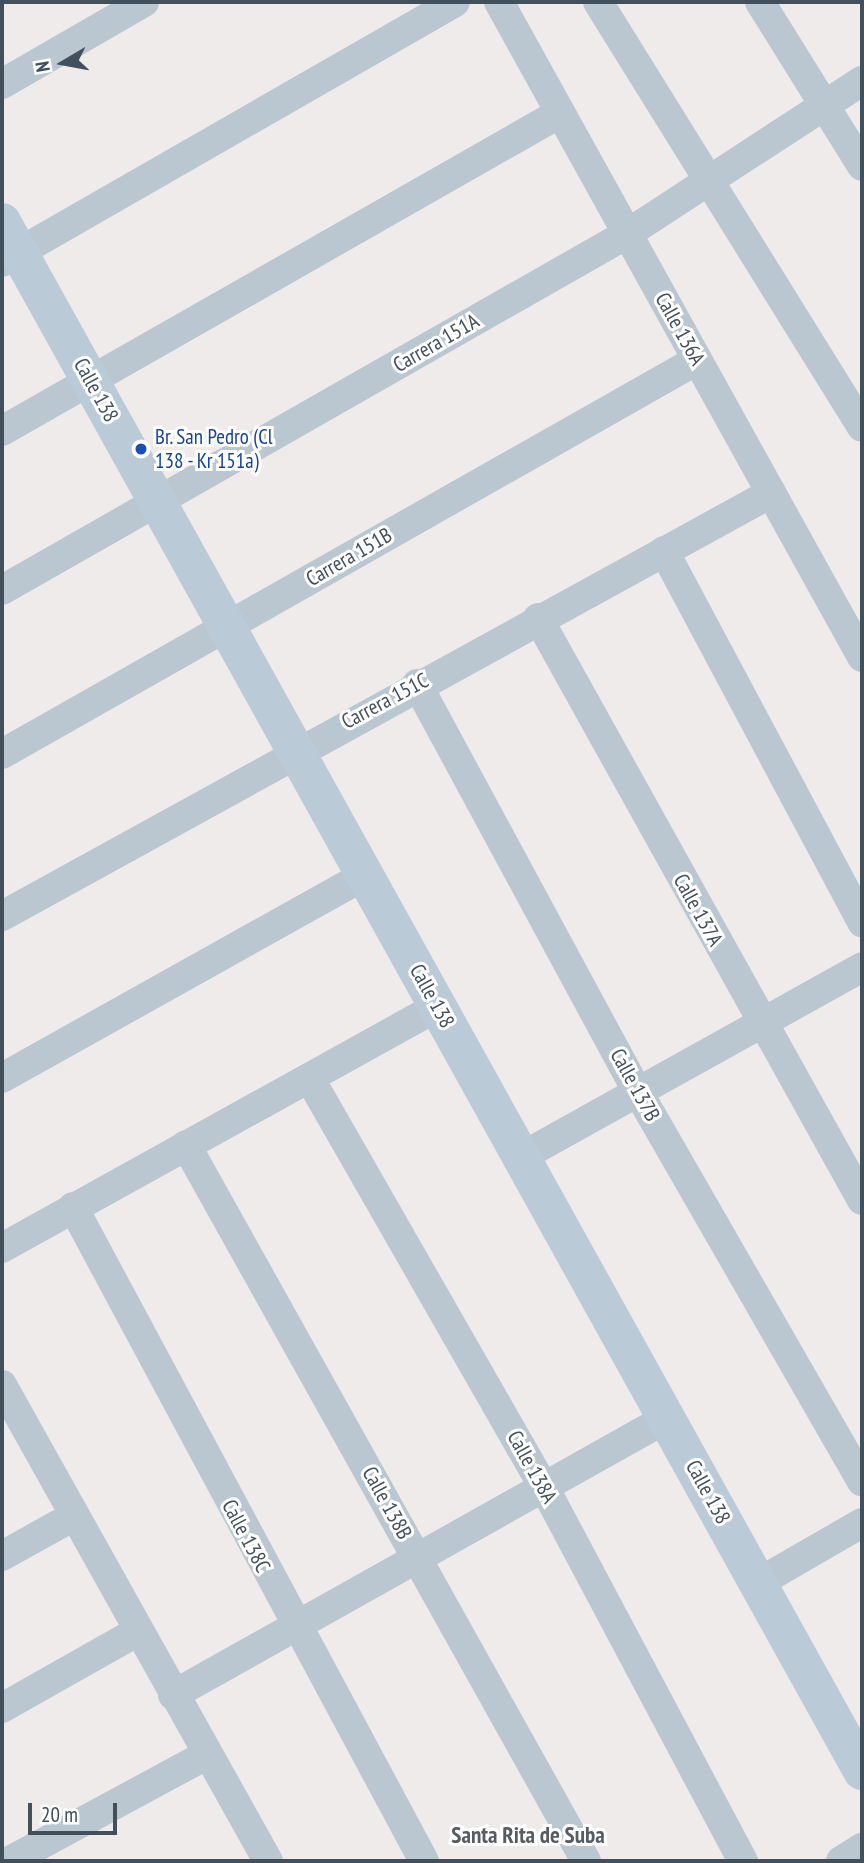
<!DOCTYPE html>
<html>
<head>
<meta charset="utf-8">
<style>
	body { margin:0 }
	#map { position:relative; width:864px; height:1863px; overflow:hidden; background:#efebeb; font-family:"PT Sans Narrow",sans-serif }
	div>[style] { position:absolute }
	.street>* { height:30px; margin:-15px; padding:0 15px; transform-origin:15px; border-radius:15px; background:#bac7d0 }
	.secondary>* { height:38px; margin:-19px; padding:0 19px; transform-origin:19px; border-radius:19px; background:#bbcad7 }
	.dots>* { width:19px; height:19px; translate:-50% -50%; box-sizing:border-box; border:4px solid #fff; border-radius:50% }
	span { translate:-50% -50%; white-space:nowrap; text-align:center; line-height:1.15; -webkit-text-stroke:6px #fff; paint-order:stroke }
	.street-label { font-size:21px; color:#42505b }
	.transit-label { font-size:21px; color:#164399 }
	.left { translate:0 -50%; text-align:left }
	.neighbourhood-label { font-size:23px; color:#575c61; font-weight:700 }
	.frame { position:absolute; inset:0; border:4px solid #42505b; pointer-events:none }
	.north { position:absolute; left:28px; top:28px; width:70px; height:70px; -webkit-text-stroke:5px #fff; paint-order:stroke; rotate:260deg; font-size:19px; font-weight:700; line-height:28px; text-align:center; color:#42505b }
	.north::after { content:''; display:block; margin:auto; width:24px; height:32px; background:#42505b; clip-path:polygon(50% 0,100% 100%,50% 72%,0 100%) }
	.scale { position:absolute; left:28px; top:1803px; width:89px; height:32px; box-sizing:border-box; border:4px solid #42505b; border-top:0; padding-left:9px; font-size:21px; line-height:24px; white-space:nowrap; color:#42505b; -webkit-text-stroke:5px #fff; paint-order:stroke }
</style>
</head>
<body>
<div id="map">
	<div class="street">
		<i style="left:499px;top:2px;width:749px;rotate:61deg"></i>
		<i style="left:598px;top:2px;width:500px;rotate:58.15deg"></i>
		<i style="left:760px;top:2px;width:193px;rotate:58.1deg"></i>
		<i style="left:2px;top:84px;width:164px;rotate:-30deg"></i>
		<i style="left:2px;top:262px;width:522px;rotate:-29.85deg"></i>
		<i style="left:2px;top:431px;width:642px;rotate:-29.68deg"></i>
		<i style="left:664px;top:551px;width:421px;rotate:61.9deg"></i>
		<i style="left:2px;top:590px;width:719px;rotate:-29.67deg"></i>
		<i style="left:627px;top:234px;width:280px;rotate:-33.1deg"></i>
		<i style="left:538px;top:618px;width:666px;rotate:60.9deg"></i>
		<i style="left:417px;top:684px;width:464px;rotate:61.6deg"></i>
		<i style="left:638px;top:1092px;width:449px;rotate:60.1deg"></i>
		<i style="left:2px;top:754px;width:799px;rotate:-29.55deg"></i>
		<i style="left:2px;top:916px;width:878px;rotate:-28.81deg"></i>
		<i style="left:2px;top:1078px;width:416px;rotate:-29.2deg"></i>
		<i style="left:310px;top:1079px;width:470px;rotate:60.2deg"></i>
		<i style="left:544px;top:1487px;width:424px;rotate:62deg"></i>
		<i style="left:186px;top:1145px;width:820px;rotate:60.81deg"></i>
		<i style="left:521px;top:1157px;width:390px;rotate:-29.1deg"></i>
		<i style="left:73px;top:1207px;width:742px;rotate:61.78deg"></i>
		<i style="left:2px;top:1248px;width:499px;rotate:-29deg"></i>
		<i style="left:2px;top:1385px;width:545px;rotate:60.8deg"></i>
		<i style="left:2px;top:1556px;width:82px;rotate:-29.1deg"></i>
		<i style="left:758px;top:1583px;width:120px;rotate:-30deg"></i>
		<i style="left:173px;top:1695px;width:566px;rotate:-29.28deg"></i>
		<i style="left:2px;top:1708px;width:156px;rotate:-29.5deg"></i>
		<i style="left:10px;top:1861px;width:223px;rotate:-28.4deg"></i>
		<i style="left:841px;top:1861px;width:25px;rotate:-32deg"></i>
	</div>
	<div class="secondary">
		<i style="left:2px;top:222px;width:1772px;rotate:60.96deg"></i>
	</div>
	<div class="dots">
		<i style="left:141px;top:449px;background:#1a4fb4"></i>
	</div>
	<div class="street-label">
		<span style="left:680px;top:329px;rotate:61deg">Calle 136A</span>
		<span style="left:436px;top:343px;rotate:-30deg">Carrera 151A</span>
		<span style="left:96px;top:390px;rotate:61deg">Calle 138</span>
		<span style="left:349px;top:557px;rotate:-30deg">Carrera 151B</span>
		<span style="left:385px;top:701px;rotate:-28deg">Carrera 151C</span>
		<span style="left:698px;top:910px;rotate:61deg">Calle 137A</span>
		<span style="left:432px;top:996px;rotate:61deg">Calle 138</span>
		<span style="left:635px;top:1085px;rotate:61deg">Calle 137B</span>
		<span style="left:532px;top:1467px;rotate:61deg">Calle 138A</span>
		<span style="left:708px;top:1492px;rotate:61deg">Calle 138</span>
		<span style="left:387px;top:1503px;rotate:61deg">Calle 138B</span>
		<span style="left:246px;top:1536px;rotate:62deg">Calle 138C</span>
	</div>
	<div class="transit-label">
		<span class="left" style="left:155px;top:449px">Br. San Pedro (Cl<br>138 - Kr 151a)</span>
	</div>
	<div class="neighbourhood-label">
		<span style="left:528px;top:1835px">Santa Rita de Suba</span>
	</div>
	<div class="frame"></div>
	<div class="north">N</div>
	<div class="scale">20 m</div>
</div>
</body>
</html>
